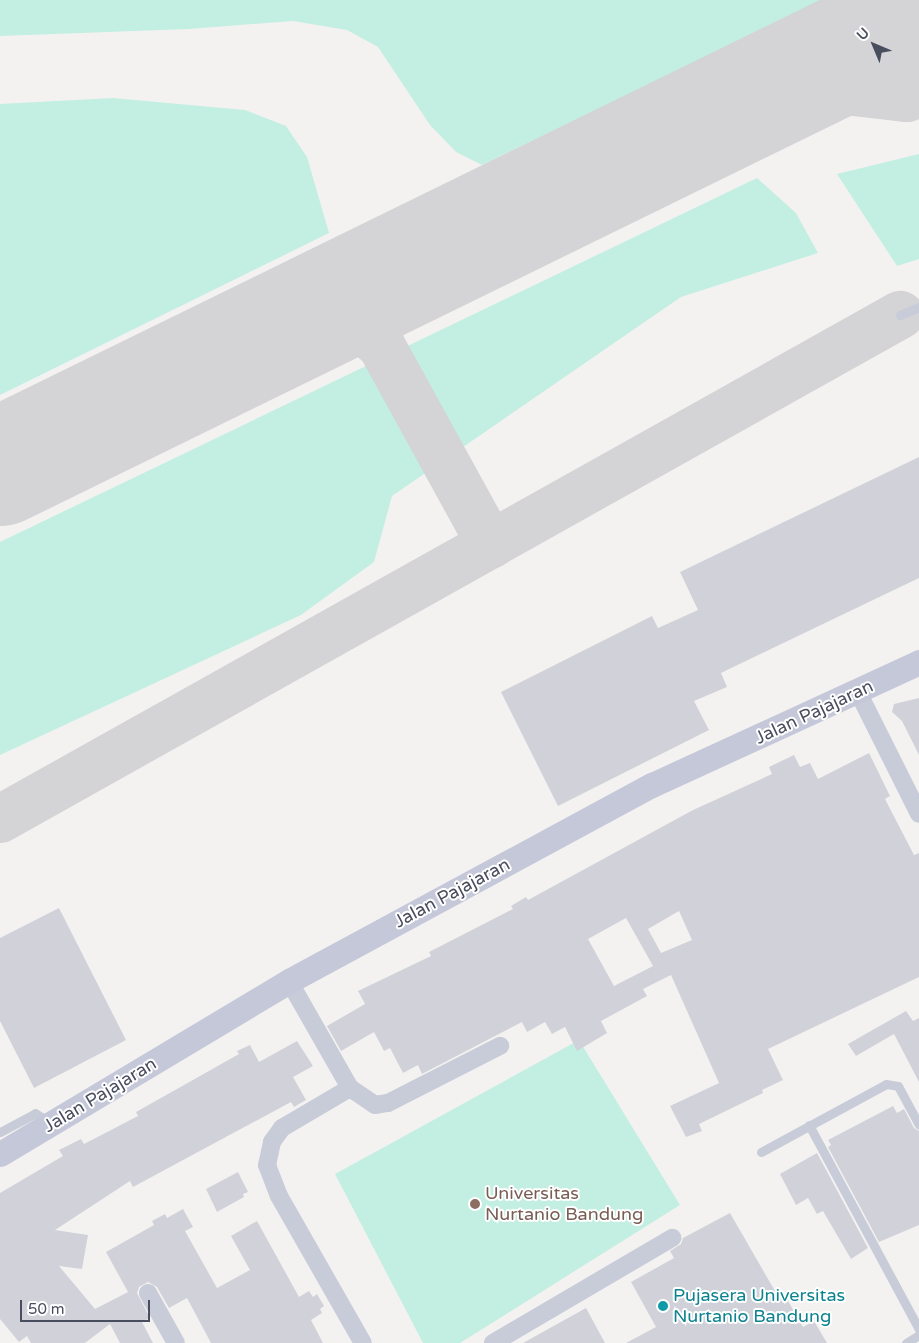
<!DOCTYPE html>
<html>
<head>
<meta charset="utf-8">
<style>
	body { margin:0 }
	#map { position:relative; width:919px; height:1343px; overflow:hidden; background:#f4f2f1; font-family:"Varela Round",sans-serif }
	div>[style] { position:absolute }
	.green>* { inset:0; background:#c2efe2 }
	.taxiway>* { height:48px; margin:-24px; padding:0 24px; transform-origin:24px; border-radius:24px; background:#d4d3d6 }
	.runway>* { height:118px; margin:-59px; padding:0 59px; transform-origin:59px; border-radius:59px; background:#d4d3d6 }
	.building>* { inset:0; background:#d1d2d9 }
	.lane>* { height:9px; margin:-4.5px; padding:0 4.5px; transform-origin:4.5px; border-radius:4.5px; background:#c8ccd8 }
	.street>* { height:18px; margin:-9px; padding:0 9px; transform-origin:9px; border-radius:9px; background:#c8ccd8 }
	.secondary>* { height:25px; margin:-12.5px; padding:0 12.5px; transform-origin:12.5px; border-radius:12.5px; background:#c5c8d9 }
	.dots>* { width:14px; height:14px; translate:-50% -50%; box-sizing:border-box; border:2px solid #fff; border-radius:50% }
	span { translate:-50% -50%; white-space:nowrap; text-align:center; line-height:1.15; -webkit-text-stroke:4px #fff; paint-order:stroke }
	.street-label { font-size:18px; color:#494e5f }
	.education-label { font-size:18px; color:#785e54 }
	.left { translate:0 -50%; text-align:left }
	.culture-label { font-size:18px; color:#0d838f }
	.north { position:absolute; left:849px; top:20px; width:50px; height:50px; -webkit-text-stroke:4px #fff; paint-order:stroke; rotate:315deg; font-size:14px; font-weight:700; line-height:20px; text-align:center; color:#494e5f }
	.north::after { content:''; display:block; margin:auto; width:18px; height:22px; background:#494e5f; clip-path:polygon(50% 0,100% 100%,50% 72%,0 100%) }
	.scale { position:absolute; left:20px; top:1300px; width:130px; height:22px; box-sizing:border-box; border:2px solid #494e5f; border-top:0; padding-left:6px; font-size:15px; line-height:18px; white-space:nowrap; color:#494e5f; -webkit-text-stroke:4px #fff; paint-order:stroke }
</style>
</head>
<body>
<div id="map">
	<div class="green">
		<i style="clip-path:polygon(0 0,824px 0,482px 165px,456px 152px,430px 125px,378px 47px,347px 30px,293px 21px,189px 29px,0 36px)"></i>
		<i style="clip-path:polygon(113px 98px,245px 110px,286px 126px,307px 157px,329px 233px,0 395px,0 104px)"></i>
		<i style="clip-path:polygon(919px 154px,919px 259px,897px 266px,837px 174px)"></i>
		<i style="clip-path:polygon(757px 178px,796px 213px,818px 253px,681px 297px,392px 496px,374px 562px,301px 615px,0 755px,0 542px)"></i>
		<i style="clip-path:polygon(579px 1040px,680px 1205px,460px 1343px,423px 1343px,335px 1174px)"></i>
	</div>
	<div class="taxiway">
		<i style="left:784px;top:84px;width:124px;rotate:6.5deg"></i>
		<i style="left:907px;top:98px;width:13px;rotate:-23deg"></i>
		<i style="left:769px;top:91px;width:83px;rotate:-29.7deg"></i>
		<i style="left:841px;top:50px;width:20px;rotate:-45deg"></i>
		<i style="left:855px;top:36px;width:42px;rotate:-58.6deg"></i>
		<i style="left:300px;top:320px;width:37px"></i>
		<i style="left:337px;top:320px;width:18px;rotate:13deg"></i>
		<i style="left:355px;top:324px;width:33px;rotate:39deg"></i>
		<i style="left:381px;top:345px;width:228px;rotate:61.2deg"></i>
		<i style="left:381px;top:345px;width:36px;rotate:-113deg"></i>
		<i style="left:367px;top:312px;width:12px;rotate:-66deg"></i>
		<i style="left:372px;top:301px;width:44px;rotate:-45deg"></i>
		<i style="left:0;top:819px;width:1032px;rotate:-29.25deg"></i>
	</div>
	<div class="runway">
		<i style="left:0;top:467px;width:1023px;rotate:-26.09deg"></i>
	</div>
	<div class="building">
		<i style="clip-path:polygon(919px 457px,919px 578px,721px 673px,727px 687px,694px 701px,709px 730px,558px 806px,501px 692px,652px 616px,658px 628px,698px 610px,680px 572px)"></i>
		<i style="clip-path:polygon(919px 698px,919px 755px,902px 721px,892px 712px,894px 704px)"></i>
		<i style="clip-path:polygon(evenodd,869px 753px,890px 796px,885px 799px,914px 855px,919px 853px,919px 977px,768px 1049px,783px 1080px,762px 1090px,763px 1093px,699px 1124px,702px 1131px,686px 1137px,670px 1106px,719px 1083px,671px 975px,643px 989px,647px 996px,601px 1021px,607px 1033px,577px 1051px,565px 1027px,552px 1034px,545px 1022px,527px 1032px,522px 1022px,422px 1074px,418px 1065px,403px 1073px,390px 1048px,384px 1051px,374px 1032px,341px 1051px,327px 1026px,365px 1004px,358px 991px,431px 956px,429px 952px,513px 909px,511px 906px,526px 897px,528px 900px,693px 810px,772px 774px,769px 767px,794px 755px,800px 767px,810px 763px,818px 779px,869px 753px,679px 911px,692px 940px,661px 953px,648px 929px,679px 911px,869px 753px,626px 918px,653px 966px,614px 986px,588px 939px,626px 918px)"></i>
		<i style="clip-path:polygon(59px 908px,126px 1040px,34px 1088px,0 1021px,0 938px)"></i>
		<i style="clip-path:polygon(906px 1011px,913px 1021px,919px 1018px,919px 1082px,894px 1034px,856px 1056px,848px 1044px)"></i>
		<i style="clip-path:polygon(297px 1041px,313px 1066px,293px 1077px,306px 1100px,294px 1107px,291px 1102px,133px 1187px,130px 1181px,55px 1230px,88px 1235px,82px 1269px,59px 1266px,95px 1309px,128px 1292px,106px 1252px,154px 1225px,152px 1221px,165px 1214px,167px 1218px,183px 1209px,193px 1227px,185px 1231px,217px 1288px,250px 1270px,231px 1236px,257px 1221px,299px 1297px,309px 1291px,313px 1297px,317px 1294px,324px 1306px,320px 1309px,322px 1313px,311px 1320px,323px 1343px,211px 1343px,187px 1298px,169px 1308px,157px 1287px,148px 1282px,139px 1287px,137px 1293px,150px 1318px,142px 1322px,153px 1343px,120px 1343px,110px 1324px,85px 1343px,31px 1343px,27px 1336px,19px 1342px,0 1319px,0 1193px,63px 1156px,59px 1150px,81px 1139px,84px 1144px,138px 1116px,136px 1112px,239px 1054px,237px 1051px,250px 1045px,259px 1062px)"></i>
		<i style="clip-path:polygon(893px 1106px,897px 1113px,904px 1109px,914px 1128px,919px 1131px,919px 1225px,879px 1242px,828px 1147px,831px 1145px,828px 1140px)"></i>
		<i style="clip-path:polygon(817px 1153px,868px 1248px,851px 1259px,823px 1211px,817px 1214px,808px 1198px,796px 1205px,780px 1174px)"></i>
		<i style="clip-path:polygon(238px 1172px,248px 1192px,243px 1194px,244px 1197px,217px 1212px,206px 1189px)"></i>
		<i style="clip-path:polygon(730px 1213px,779px 1298px,784px 1294px,803px 1327px,814px 1321px,827px 1343px,626px 1343px,656px 1327px,631px 1282px,674px 1258px,670px 1251px,681px 1244px,683px 1238px)"></i>
		<i style="clip-path:polygon(586px 1308px,605px 1343px,523px 1343px)"></i>
	</div>
	<div class="lane">
		<i style="left:900px;top:315px;width:21px;rotate:-23deg"></i>
		<i style="left:809px;top:1125px;width:232px;rotate:61.7deg"></i>
		<i style="left:0;top:1132px;width:40px;rotate:-28deg"></i>
		<i style="left:35px;top:1113px;width:17px;rotate:31deg"></i>
		<i style="left:761px;top:1152px;width:142px;rotate:-28.5deg"></i>
		<i style="left:886px;top:1084px;width:12px;rotate:9deg"></i>
		<i style="left:898px;top:1086px;width:44px;rotate:61.7deg"></i>
		<i style="left:906px;top:1343px;width:15px;rotate:-32deg"></i>
	</div>
	<div class="street">
		<i style="left:858px;top:692px;width:136px;rotate:63.4deg"></i>
		<i style="left:289px;top:981px;width:123px;rotate:60.3deg"></i>
		<i style="left:350px;top:1088px;width:30px;rotate:34deg"></i>
		<i style="left:375px;top:1105px;width:13px;rotate:-9deg"></i>
		<i style="left:388px;top:1103px;width:126px;rotate:-27deg"></i>
		<i style="left:350px;top:1088px;width:79px;rotate:149.5deg"></i>
		<i style="left:282px;top:1128px;width:17px;rotate:126deg"></i>
		<i style="left:272px;top:1142px;width:24px;rotate:102deg"></i>
		<i style="left:267px;top:1165px;width:33px;rotate:69deg"></i>
		<i style="left:279px;top:1196px;width:169px;rotate:60.3deg"></i>
		<i style="left:148px;top:1293px;width:57px;rotate:60.8deg"></i>
		<i style="left:493px;top:1343px;width:208px;rotate:-30.4deg"></i>
	</div>
	<div class="secondary">
		<i style="left:0;top:1154px;width:337px;rotate:-30.9deg"></i>
		<i style="left:289px;top:981px;width:413px;rotate:-28.4deg"></i>
		<i style="left:652px;top:785px;width:294px;rotate:-24.7deg"></i>
	</div>
	<div class="dots">
		<i style="left:475px;top:1204px;background:#8d6e63"></i>
		<i style="left:663px;top:1306px;background:#0f9aa8"></i>
	</div>
	<div class="street-label">
		<span style="left:814px;top:712px;rotate:-25deg">Jalan Pajajaran</span>
		<span style="left:452px;top:893px;rotate:-28deg">Jalan Pajajaran</span>
		<span style="left:100px;top:1095px;rotate:-31deg">Jalan Pajajaran</span>
	</div>
	<div class="education-label">
		<span class="left" style="left:485px;top:1204px">Universitas<br>Nurtanio Bandung</span>
	</div>
	<div class="culture-label">
		<span class="left" style="left:673px;top:1306px">Pujasera Universitas<br>Nurtanio Bandung</span>
	</div>
	<div class="north">U</div>
	<div class="scale">50 m</div>
</div>
</body>
</html>
